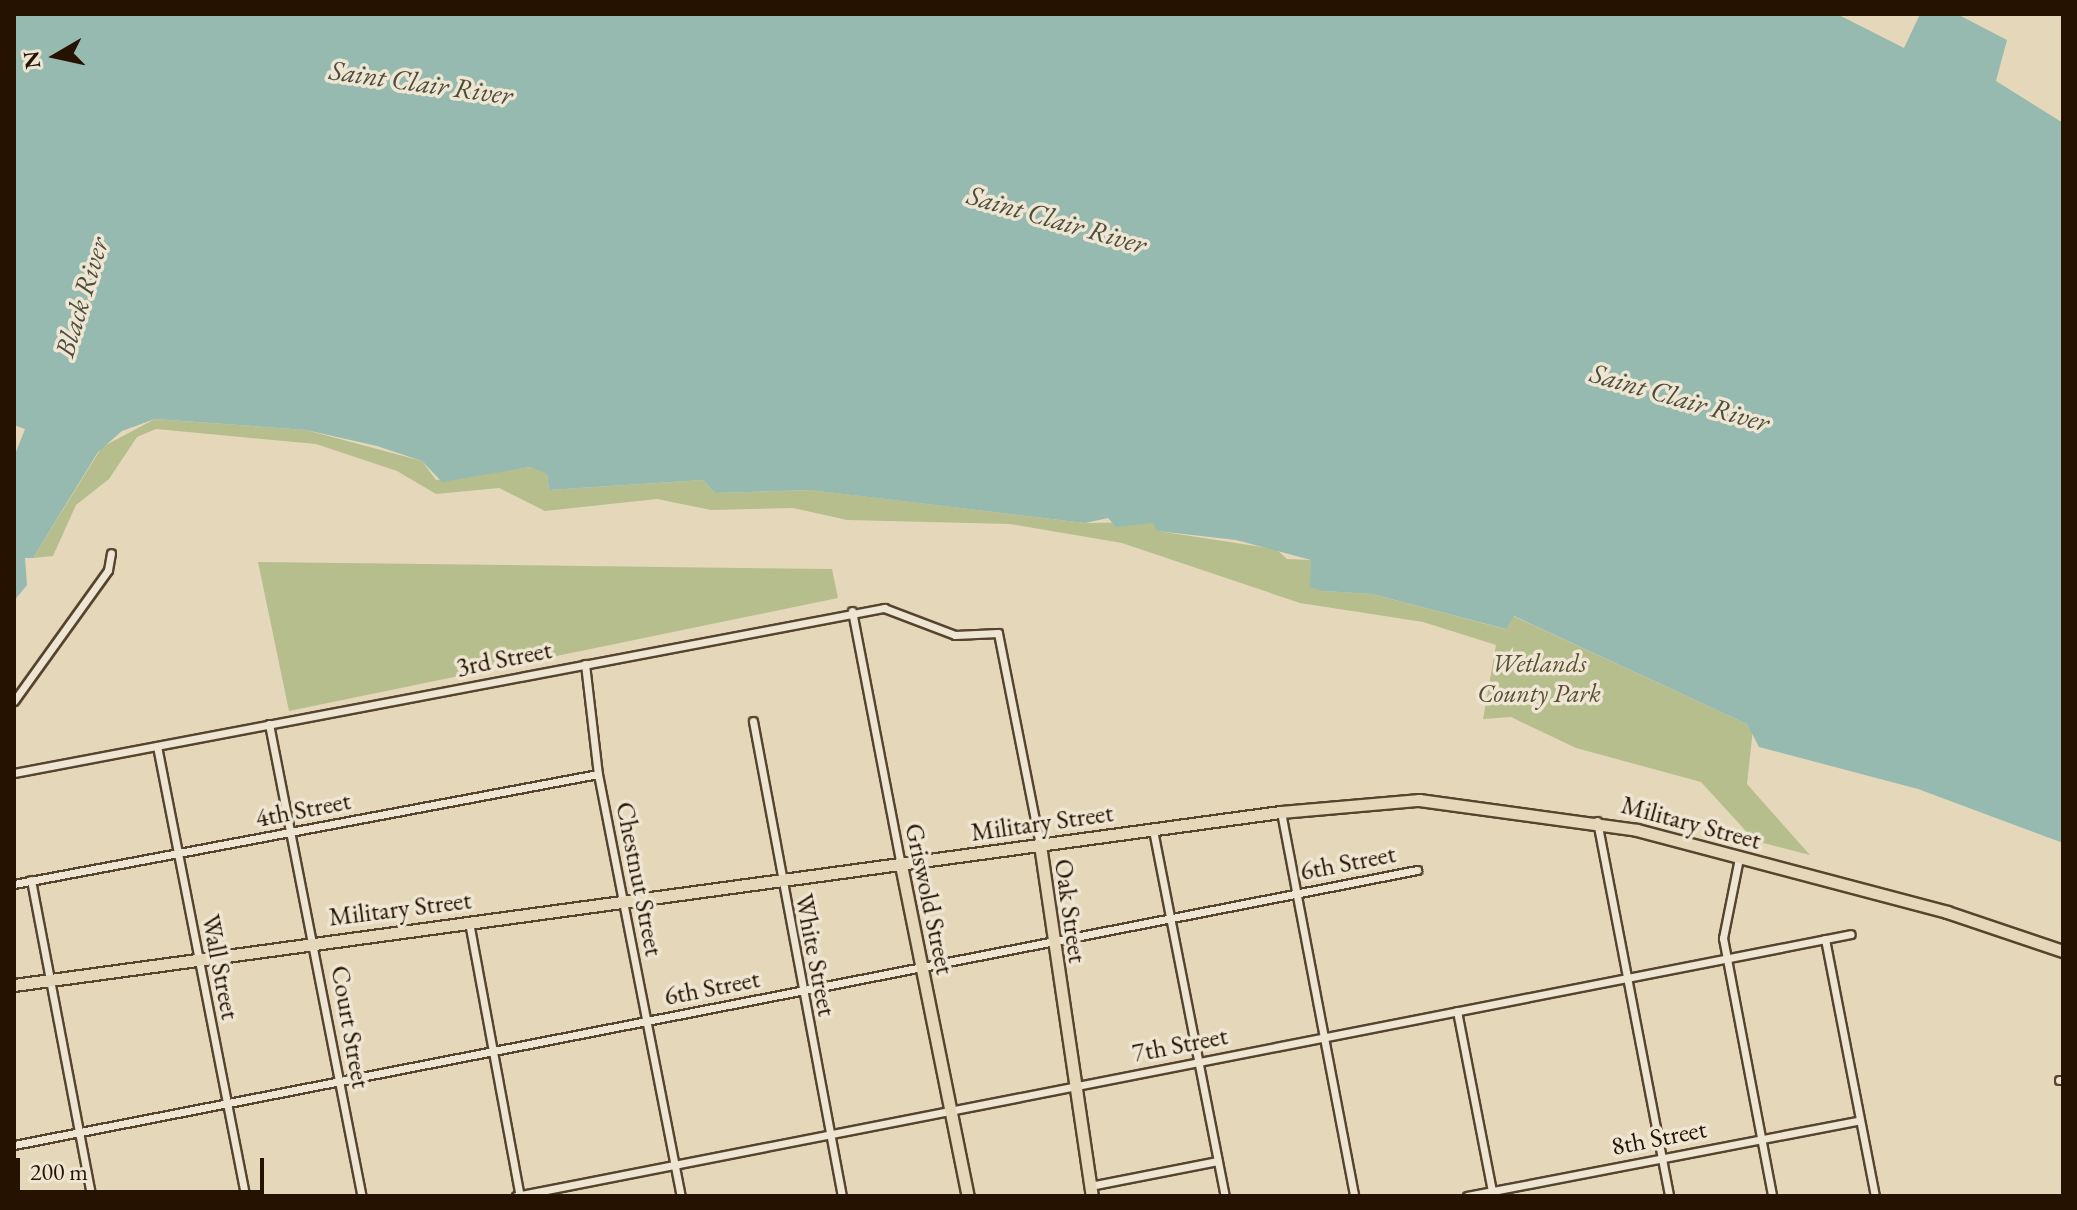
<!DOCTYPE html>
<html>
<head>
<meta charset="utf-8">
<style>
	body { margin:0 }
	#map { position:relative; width:2077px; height:1210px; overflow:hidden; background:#e5d8ba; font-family:"EB Garamond",serif }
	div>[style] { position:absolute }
	.green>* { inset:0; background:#b7be8e }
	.water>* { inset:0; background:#96bab0 }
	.roads { filter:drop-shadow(2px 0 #56442e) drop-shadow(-2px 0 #56442e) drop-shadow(0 2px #56442e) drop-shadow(0 -2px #56442e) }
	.street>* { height:7px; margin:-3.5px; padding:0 3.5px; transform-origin:3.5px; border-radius:3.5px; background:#eee6d2 }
	.primary>* { height:11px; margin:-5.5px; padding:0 5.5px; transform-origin:5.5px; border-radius:5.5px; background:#e5d8ba }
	span { translate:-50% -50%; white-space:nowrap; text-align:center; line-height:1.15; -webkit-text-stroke:7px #eee6d2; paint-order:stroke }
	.street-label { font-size:26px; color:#261200 }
	.park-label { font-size:26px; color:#594e32; font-style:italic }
	.water-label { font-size:28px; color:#4d4d3e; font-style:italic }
	.frame { position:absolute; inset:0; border:16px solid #261200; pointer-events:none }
	.north { position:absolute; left:16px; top:16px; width:80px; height:80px; -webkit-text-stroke:6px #eee6d2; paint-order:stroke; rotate:261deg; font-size:22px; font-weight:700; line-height:32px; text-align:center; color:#261200 }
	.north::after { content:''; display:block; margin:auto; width:28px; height:36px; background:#261200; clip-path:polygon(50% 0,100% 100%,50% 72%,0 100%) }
	.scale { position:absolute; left:16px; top:1158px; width:248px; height:36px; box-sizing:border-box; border:4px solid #261200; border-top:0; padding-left:10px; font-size:24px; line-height:28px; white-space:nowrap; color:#261200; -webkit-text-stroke:6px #eee6d2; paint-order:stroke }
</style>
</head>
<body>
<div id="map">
	<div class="green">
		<i style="clip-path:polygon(155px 419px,306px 430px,422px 461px,436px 480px,531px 467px,547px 474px,549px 490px,703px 480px,715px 493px,811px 490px,1085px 523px,1153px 522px,1158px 531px,1276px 549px,1287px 559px,1311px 560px,1323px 591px,1372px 594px,1505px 629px,1513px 616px,1747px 724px,1753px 729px,1747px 784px,1810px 855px,1755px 841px,1701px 782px,1576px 748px,1511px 717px,1483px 719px,1496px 645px,1423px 622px,1300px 603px,1122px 543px,1010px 524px,847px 520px,793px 508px,711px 510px,657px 499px,545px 511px,499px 488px,436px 494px,397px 471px,316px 444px,156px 429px,137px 437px,109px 479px,76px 505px,53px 556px,33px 558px,102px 447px)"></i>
		<i style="clip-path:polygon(258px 562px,832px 569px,838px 598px,289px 711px)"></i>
	</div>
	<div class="water">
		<i style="clip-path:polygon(14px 14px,1837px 14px,1904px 48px,1920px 14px,1957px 14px,2007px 40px,1996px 81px,2063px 123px,2063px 843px,1918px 789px,1759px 747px,1747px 724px,1514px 616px,1506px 629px,1372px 594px,1323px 591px,1310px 587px,1311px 560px,1236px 540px,1157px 531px,1153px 523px,1116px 527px,1108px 518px,1085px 523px,810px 490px,715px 493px,703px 480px,549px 490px,547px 474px,530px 467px,442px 482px,422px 461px,377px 446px,306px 430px,155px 419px,122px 431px,98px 452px,33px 558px,25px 558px,27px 585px,14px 601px,14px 457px,25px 429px,14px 425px)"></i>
	</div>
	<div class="roads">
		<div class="street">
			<i style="left:852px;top:611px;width:259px;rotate:79.1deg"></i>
			<i style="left:585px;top:664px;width:111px;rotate:83.3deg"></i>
			<i style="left:598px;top:774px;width:430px;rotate:78.9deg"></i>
			<i style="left:14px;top:701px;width:161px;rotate:-54.3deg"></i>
			<i style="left:108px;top:570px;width:17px;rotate:-80deg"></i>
			<i style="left:753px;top:721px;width:483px;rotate:79.4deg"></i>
			<i style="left:269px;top:724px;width:481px;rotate:78.9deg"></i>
			<i style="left:157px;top:746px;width:459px;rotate:78.9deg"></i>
			<i style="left:14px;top:773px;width:886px;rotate:-10.74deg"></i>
			<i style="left:884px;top:608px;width:76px;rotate:20.8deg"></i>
			<i style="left:955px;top:635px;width:43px;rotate:-2.7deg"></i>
			<i style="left:998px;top:633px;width:216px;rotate:78.8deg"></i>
			<i style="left:1281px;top:812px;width:391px;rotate:79.2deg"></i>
			<i style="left:1597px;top:821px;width:382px;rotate:79.1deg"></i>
			<i style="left:1153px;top:830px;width:373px;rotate:78.9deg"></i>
			<i style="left:1739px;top:858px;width:82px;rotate:101.3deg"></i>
			<i style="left:1723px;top:938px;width:263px;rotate:79.2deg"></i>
			<i style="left:31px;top:880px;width:322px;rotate:79.2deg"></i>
			<i style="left:14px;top:884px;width:594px;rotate:-10.67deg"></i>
			<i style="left:469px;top:922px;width:279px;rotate:79.5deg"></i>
			<i style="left:1825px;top:939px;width:262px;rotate:79deg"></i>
			<i style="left:1457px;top:1011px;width:188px;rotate:79deg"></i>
			<i style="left:2059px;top:1080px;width:4px"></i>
			<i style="left:14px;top:1145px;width:1430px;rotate:-11.09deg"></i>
			<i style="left:1090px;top:1186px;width:130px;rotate:-11.1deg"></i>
			<i style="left:516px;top:1196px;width:1360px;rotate:-11.1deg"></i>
			<i style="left:1467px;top:1196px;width:400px;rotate:-10.9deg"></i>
		</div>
		<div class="primary">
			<i style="left:1040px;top:845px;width:355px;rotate:81.6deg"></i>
			<i style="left:901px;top:865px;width:338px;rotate:78.6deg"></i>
			<i style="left:14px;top:985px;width:1279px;rotate:-7.78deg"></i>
			<i style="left:1281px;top:812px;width:139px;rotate:-5deg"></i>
			<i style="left:1419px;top:800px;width:220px;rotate:7.8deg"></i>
			<i style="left:1637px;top:830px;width:321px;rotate:14.8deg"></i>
			<i style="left:1947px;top:912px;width:122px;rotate:18.6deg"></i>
		</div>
	</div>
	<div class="street-label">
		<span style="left:504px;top:659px;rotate:-11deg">3rd Street</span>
		<span style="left:303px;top:810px;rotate:-11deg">4th Street</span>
		<span style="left:1042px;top:823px;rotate:-8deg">Military Street</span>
		<span style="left:1691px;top:823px;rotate:15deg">Military Street</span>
		<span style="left:1348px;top:863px;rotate:-11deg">6th Street</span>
		<span style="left:639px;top:879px;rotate:79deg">Chestnut Street</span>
		<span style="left:929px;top:899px;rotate:78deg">Griswold Street</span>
		<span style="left:400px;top:909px;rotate:-7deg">Military Street</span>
		<span style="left:1070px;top:911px;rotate:82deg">Oak Street</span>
		<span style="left:815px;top:955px;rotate:79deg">White Street</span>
		<span style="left:220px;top:967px;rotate:79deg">Wall Street</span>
		<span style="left:712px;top:988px;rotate:-11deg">6th Street</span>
		<span style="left:350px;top:1027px;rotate:80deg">Court Street</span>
		<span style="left:1180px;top:1045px;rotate:-11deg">7th Street</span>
		<span style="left:1659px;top:1138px;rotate:-11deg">8th Street</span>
	</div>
	<div class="park-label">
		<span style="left:1539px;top:679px">Wetlands<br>County Park</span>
	</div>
	<div class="water-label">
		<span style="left:421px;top:82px;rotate:8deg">Saint Clair River</span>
		<span style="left:1057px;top:219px;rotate:16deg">Saint Clair River</span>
		<span style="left:81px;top:297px;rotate:-73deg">Black River</span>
		<span style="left:1680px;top:397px;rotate:16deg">Saint Clair River</span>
	</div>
	<div class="frame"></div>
	<div class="north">N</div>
	<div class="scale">200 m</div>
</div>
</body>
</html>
